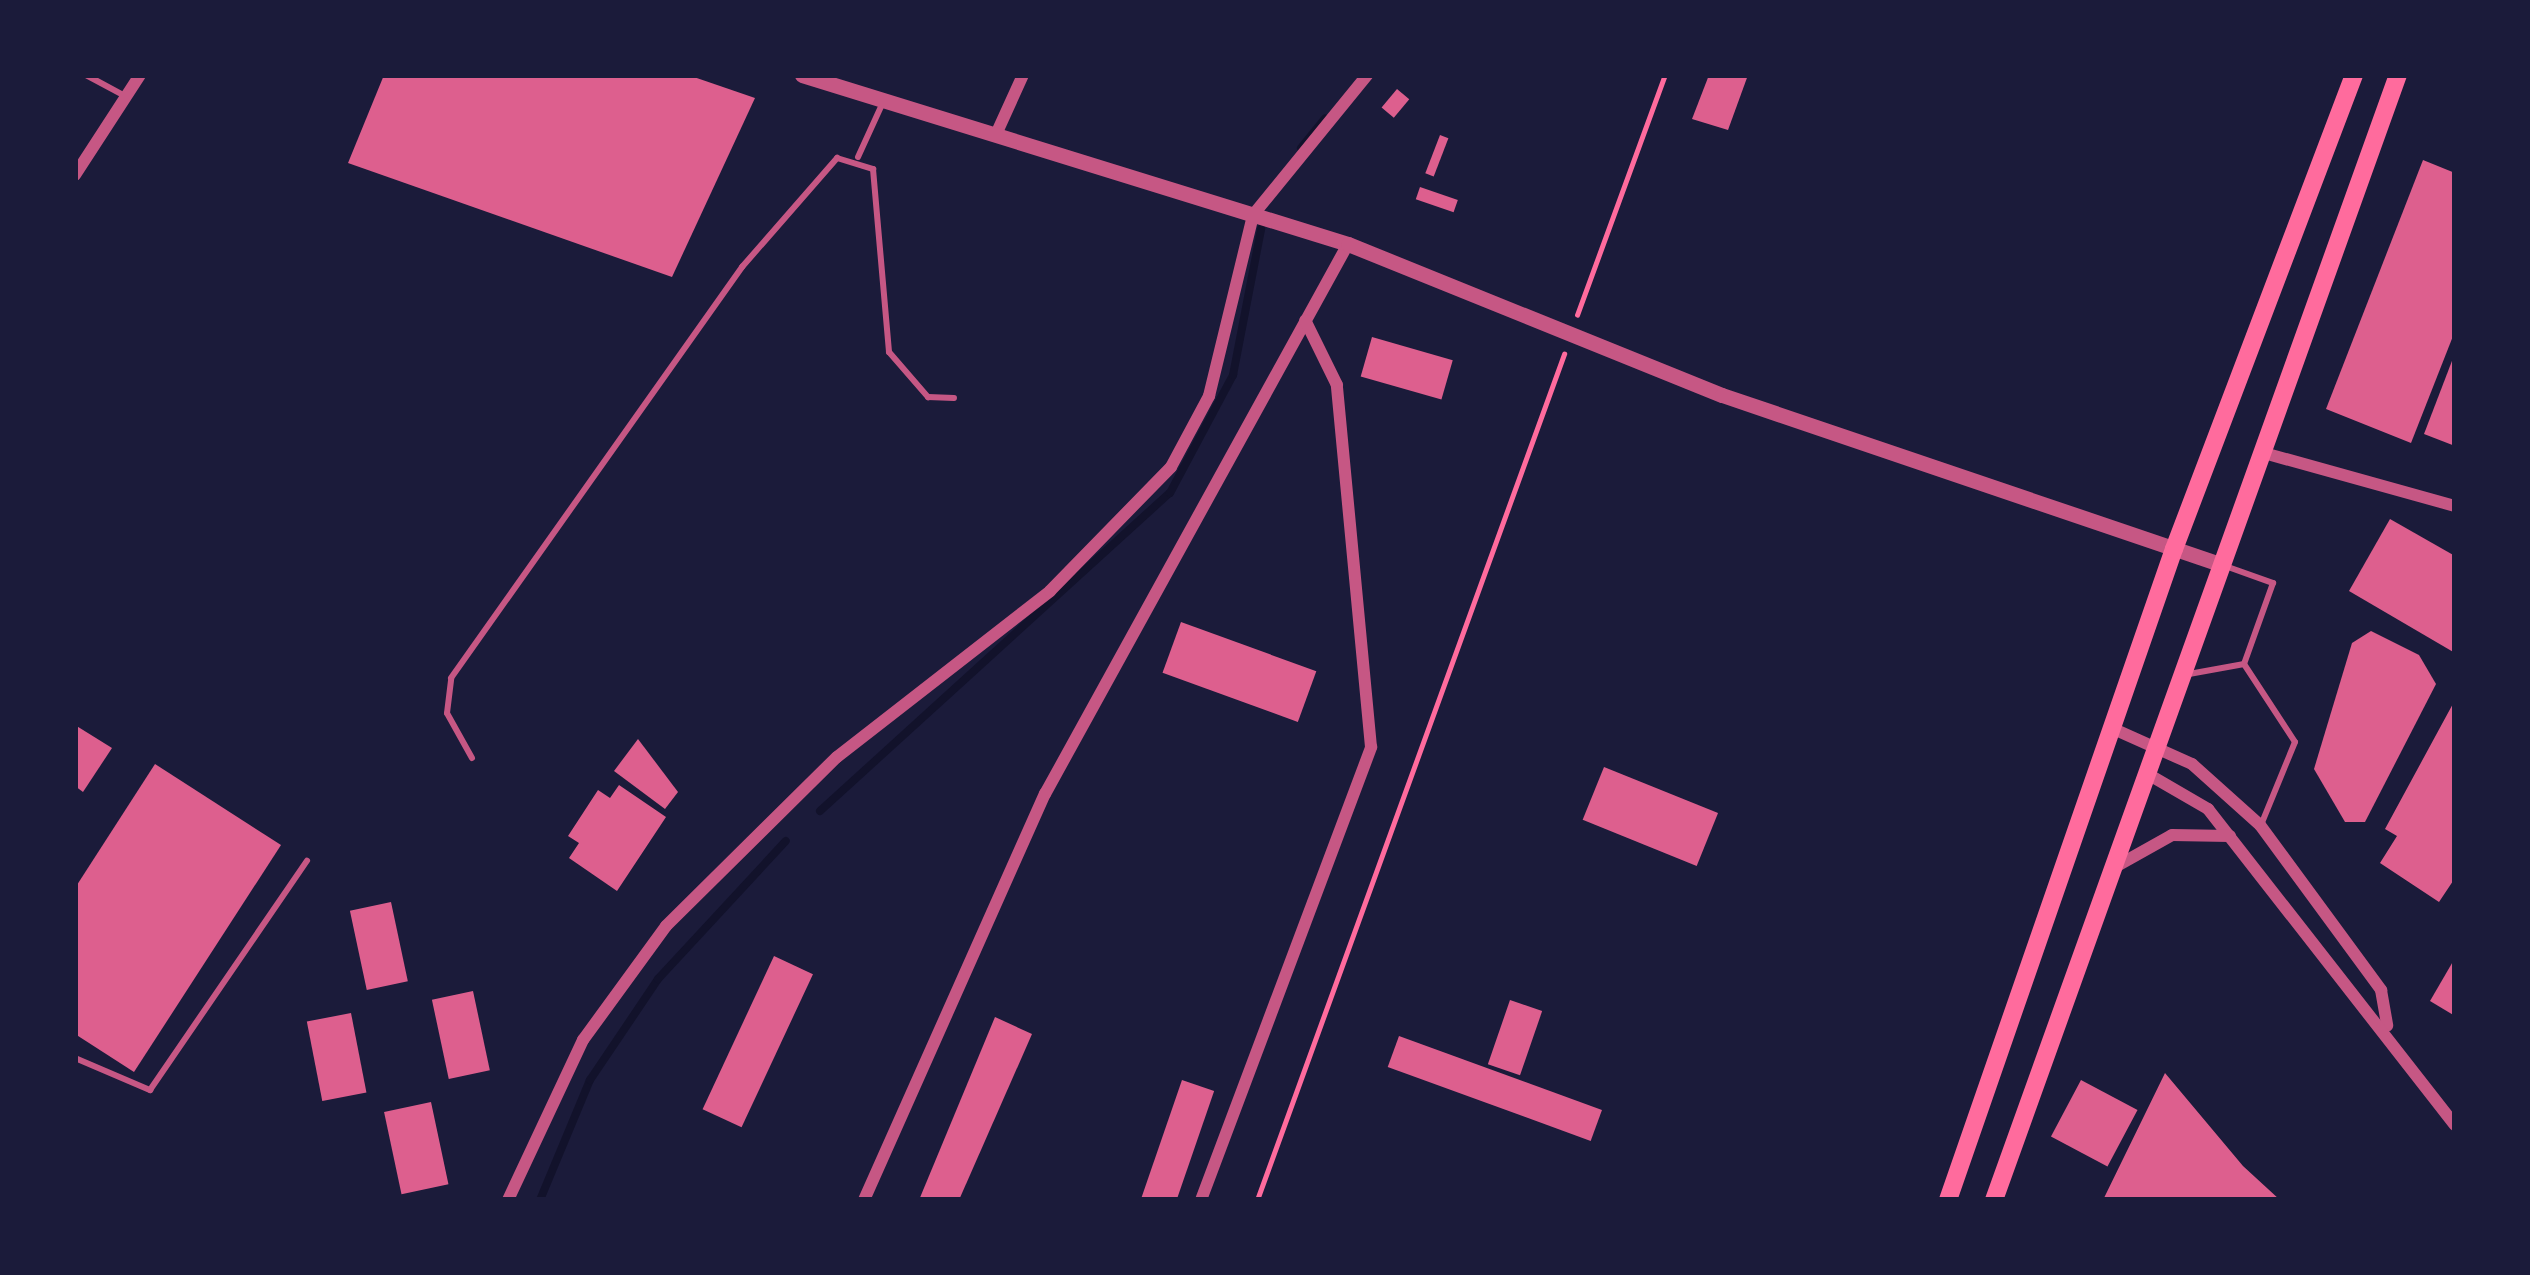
<!DOCTYPE html>
<html>
<head>
<meta charset="utf-8">
<style>
	body { margin:0 }
	#map { position:relative; width:2530px; height:1275px; overflow:hidden; background:#1b1b3a; font-family:"Times New Roman",serif }
	div>[style] { position:absolute }
	.stream>* { height:8px; margin:-4px; padding:0 4px; transform-origin:4px; border-radius:4px; background:#12122b }
	.building>* { inset:0; background:#dd5f8e; transform-origin:0 0 }
	.path>* { height:4.5px; margin:-2.25px; padding:0 2.25px; transform-origin:2.25px; border-radius:2.25px; background:#ff6b9d }
	.service>* { height:6px; margin:-3px; padding:0 3px; transform-origin:3px; border-radius:3px; background:#c65784 }
	.minor>* { height:12px; margin:-6px; padding:0 6px; transform-origin:6px; border-radius:6px; background:#c65784 }
	.tertiary>* { height:15px; margin:-7.5px; padding:0 7.5px; transform-origin:7.5px; border-radius:7.5px; background:#c65784 }
	.primary>* { height:18px; margin:-9px; padding:0 9px; transform-origin:9px; border-radius:9px; background:#ff6b9d }
	span { translate:-50% -50%; white-space:nowrap; text-align:center; line-height:1.15; -webkit-text-stroke:12px #1b1b3a; paint-order:stroke }
	.frame { position:absolute; inset:0; border:78px solid #1b1b3a; pointer-events:none }
</style>
</head>
<body>
<div id="map">
	<div class="stream">
		<i style="left:1301px;top:148px;width:38px;rotate:-51deg"></i>
		<i style="left:820px;top:811px;width:473px;rotate:-42.3deg"></i>
		<i style="left:1170px;top:493px;width:134px;rotate:-61.9deg"></i>
		<i style="left:1233px;top:375px;width:149px;rotate:-79.1deg"></i>
		<i style="left:540px;top:1200px;width:130px;rotate:-67.4deg"></i>
		<i style="left:590px;top:1080px;width:122px;rotate:-56deg"></i>
		<i style="left:658px;top:979px;width:188px;rotate:-47.2deg"></i>
	</div>
	<div class="building">
		<i style="clip-path:polygon(384px 75px,688px 75px,755px 98px,672px 277px,348px 163px)"></i>
		<i style="clip-path:polygon(1709px 75px,1748px 75px,1728px 130px,1692px 119px)"></i>
		<i style="left:1397px;top:89px;width:16px;height:24px;rotate:40deg"></i>
		<i style="left:1440px;top:135px;width:9px;height:41px;rotate:21deg"></i>
		<i style="clip-path:polygon(2423px 160px,2455px 173px,2455px 331px,2411px 443px,2326px 409px)"></i>
		<i style="left:1420px;top:187px;width:40px;height:13px;rotate:19deg"></i>
		<i style="left:1372px;top:337px;width:84px;height:41px;rotate:16deg"></i>
		<i style="clip-path:polygon(2455px 353px,2455px 446px,2424px 434px)"></i>
		<i style="clip-path:polygon(2390px 519px,2455px 556px,2455px 653px,2349px 591px)"></i>
		<i style="left:1181px;top:622px;width:144px;height:54px;rotate:20deg"></i>
		<i style="clip-path:polygon(2371px 631px,2419px 655px,2436px 684px,2365px 822px,2345px 822px,2314px 769px,2352px 643px)"></i>
		<i style="clip-path:polygon(2455px 700px,2455px 878px,2439px 902px,2380px 863px,2397px 836px,2385px 829px)"></i>
		<i style="clip-path:polygon(75px 725px,112px 748px,83px 792px,75px 786px)"></i>
		<i style="clip-path:polygon(638px 739px,678px 792px,665px 809px,614px 771px)"></i>
		<i style="clip-path:polygon(155px 764px,281px 845px,134px 1072px,75px 1034px,75px 888px)"></i>
		<i style="left:1604px;top:767px;width:123px;height:57px;rotate:22deg"></i>
		<i style="clip-path:polygon(619px 785px,666px 817px,617px 891px,569px 858px,579px 843px,568px 836px,598px 790px,610px 798px)"></i>
		<i style="left:391px;top:902px;width:81px;height:42px;rotate:78deg"></i>
		<i style="left:774px;top:956px;width:43px;height:169px;rotate:25deg"></i>
		<i style="clip-path:polygon(2455px 958px,2455px 1016px,2430px 1001px)"></i>
		<i style="left:473px;top:991px;width:81px;height:42px;rotate:78deg"></i>
		<i style="left:1510px;top:1000px;width:34px;height:68px;rotate:19deg"></i>
		<i style="left:351px;top:1013px;width:81px;height:45px;rotate:79deg"></i>
		<i style="clip-path:polygon(995px 1017px,1032px 1034px,959px 1200px,919px 1200px)"></i>
		<i style="left:1399px;top:1036px;width:216px;height:33px;rotate:20deg"></i>
		<i style="clip-path:polygon(2165px 1073px,2243px 1166px,2280px 1200px,2103px 1200px)"></i>
		<i style="left:1182px;top:1080px;width:34px;height:128px;rotate:19deg"></i>
		<i style="left:2081px;top:1080px;width:64px;height:64px;rotate:28deg"></i>
		<i style="left:431px;top:1102px;width:84px;height:48px;rotate:78deg"></i>
	</div>
	<div class="path">
		<i style="left:1577px;top:315px;width:256px;rotate:-69.9deg"></i>
		<i style="left:1257px;top:1200px;width:900px;rotate:-70.05deg"></i>
	</div>
	<div class="service">
		<i style="left:86px;top:75px;width:42px;rotate:28.4deg"></i>
		<i style="left:858px;top:157px;width:63px;rotate:-65.5deg"></i>
		<i style="left:2228px;top:567px;width:48px;rotate:19.6deg"></i>
		<i style="left:2273px;top:583px;width:86px;rotate:109.7deg"></i>
		<i style="left:2244px;top:664px;width:93px;rotate:56.8deg"></i>
		<i style="left:2295px;top:742px;width:90px;rotate:112.3deg"></i>
		<i style="left:2189px;top:674px;width:56px;rotate:-10.3deg"></i>
		<i style="left:472px;top:758px;width:51px;rotate:-119.1deg"></i>
		<i style="left:447px;top:713px;width:35px;rotate:-83deg"></i>
		<i style="left:451px;top:678px;width:504px;rotate:-54.7deg"></i>
		<i style="left:742px;top:267px;width:145px;rotate:-48.9deg"></i>
		<i style="left:837px;top:158px;width:38px;rotate:17deg"></i>
		<i style="left:873px;top:169px;width:184px;rotate:85deg"></i>
		<i style="left:889px;top:352px;width:60px;rotate:49.1deg"></i>
		<i style="left:928px;top:397px;width:26px;rotate:2deg"></i>
		<i style="left:75px;top:1058px;width:82px;rotate:23.1deg"></i>
		<i style="left:150px;top:1090px;width:278px;rotate:-55.6deg"></i>
	</div>
	<div class="minor">
		<i style="left:998px;top:130px;width:60px;rotate:-65.6deg"></i>
		<i style="left:75px;top:175px;width:119px;rotate:-57deg"></i>
		<i style="left:2264px;top:453px;width:198px;rotate:15.5deg"></i>
		<i style="left:2116px;top:730px;width:83px;rotate:24.1deg"></i>
		<i style="left:2192px;top:764px;width:91px;rotate:41.9deg"></i>
		<i style="left:2260px;top:825px;width:205px;rotate:53.7deg"></i>
		<i style="left:2381px;top:990px;width:36px;rotate:80deg"></i>
		<i style="left:2146px;top:773px;width:72px;rotate:30.1deg"></i>
		<i style="left:2208px;top:809px;width:401px;rotate:52deg"></i>
		<i style="left:2115px;top:867px;width:65px;rotate:-29.3deg"></i>
		<i style="left:2172px;top:835px;width:58px;rotate:1deg"></i>
		<i style="left:508px;top:1200px;width:177px;rotate:-64.9deg"></i>
		<i style="left:583px;top:1040px;width:141px;rotate:-53.9deg"></i>
		<i style="left:666px;top:926px;width:240px;rotate:-44.7deg"></i>
		<i style="left:837px;top:757px;width:270px;rotate:-37.9deg"></i>
		<i style="left:1050px;top:591px;width:173px;rotate:-45.7deg"></i>
		<i style="left:1171px;top:467px;width:81px;rotate:-61.8deg"></i>
		<i style="left:1209px;top:396px;width:186px;rotate:-76.3deg"></i>
		<i style="left:1253px;top:215px;width:181px;rotate:-50.8deg"></i>
		<i style="left:864px;top:1200px;width:445px;rotate:-66deg"></i>
		<i style="left:1045px;top:794px;width:628px;rotate:-61.15deg"></i>
		<i style="left:1201px;top:1200px;width:484px;rotate:-69.4deg"></i>
		<i style="left:1371px;top:747px;width:364px;rotate:-95.4deg"></i>
		<i style="left:1337px;top:385px;width:72px;rotate:-116.2deg"></i>
	</div>
	<div class="tertiary">
		<i style="left:802px;top:75px;width:572px;rotate:17.2deg"></i>
		<i style="left:1348px;top:244px;width:403px;rotate:22deg"></i>
		<i style="left:1722px;top:395px;width:526px;rotate:18.75deg"></i>
	</div>
	<div class="primary">
		<i style="left:1948px;top:1200px;width:689px;rotate:-70.86deg"></i>
		<i style="left:2174px;top:549px;width:507px;rotate:-69.21deg"></i>
		<i style="left:1994px;top:1200px;width:1195px;rotate:-70.25deg"></i>
	</div>
	<div class="frame"></div>
</div>
</body>
</html>
